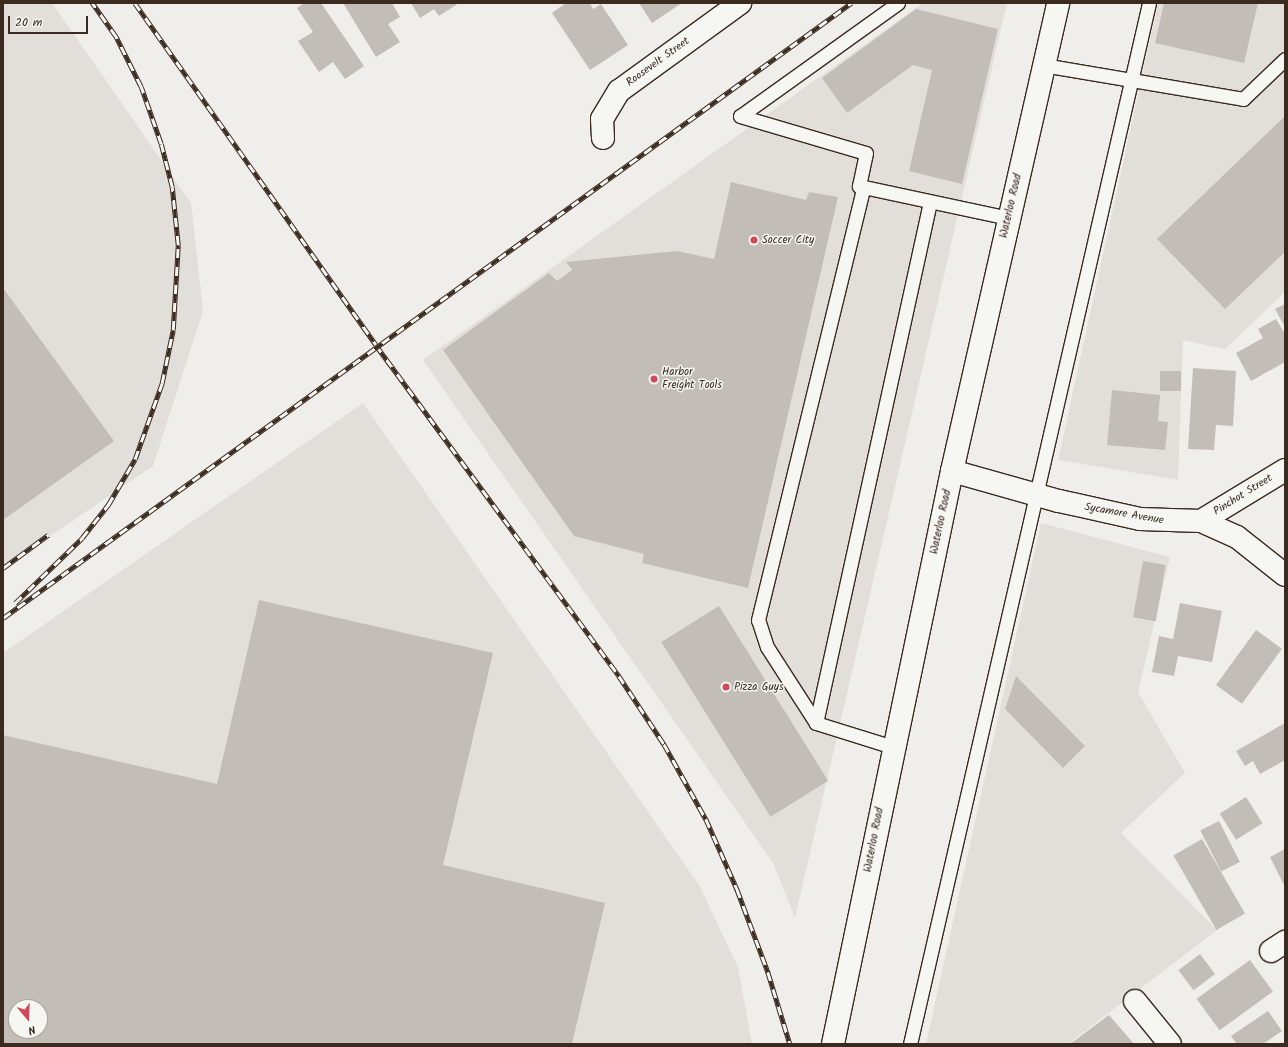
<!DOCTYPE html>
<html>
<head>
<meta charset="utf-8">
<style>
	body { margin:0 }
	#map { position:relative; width:1288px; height:1047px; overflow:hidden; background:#efeeea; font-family:Kalam,sans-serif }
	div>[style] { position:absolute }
	.built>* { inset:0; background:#e2dfdb }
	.building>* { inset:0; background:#c2bdb7; transform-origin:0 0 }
	.roads { filter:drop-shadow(1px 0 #3b2a1e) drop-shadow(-1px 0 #3b2a1e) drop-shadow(0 1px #3b2a1e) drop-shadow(0 -1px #3b2a1e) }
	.lane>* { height:13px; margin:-6.5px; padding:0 6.5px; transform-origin:6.5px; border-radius:6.5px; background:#f6f6f2 }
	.street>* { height:22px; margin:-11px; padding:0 11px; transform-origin:11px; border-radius:11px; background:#f6f6f2 }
	.secondary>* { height:22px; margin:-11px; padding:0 11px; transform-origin:11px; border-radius:11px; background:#f6f6f2 }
	.rail>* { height:4.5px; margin-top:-2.25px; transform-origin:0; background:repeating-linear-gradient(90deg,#f6f6f2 0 9px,#3b2a1e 0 18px); box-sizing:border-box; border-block:1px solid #3b2a1e }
	.dots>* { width:11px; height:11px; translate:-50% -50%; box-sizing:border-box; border:2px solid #f6f6f2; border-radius:50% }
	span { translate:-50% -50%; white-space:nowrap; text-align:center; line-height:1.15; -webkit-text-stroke:3px #f6f6f2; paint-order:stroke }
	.street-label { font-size:11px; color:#3b2a1e }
	.poi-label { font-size:11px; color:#3b2a1e }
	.left { translate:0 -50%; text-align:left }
	.frame { position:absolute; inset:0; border:4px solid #3b2a1e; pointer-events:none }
	.north { position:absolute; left:8px; top:999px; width:40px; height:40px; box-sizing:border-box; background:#f6f6f2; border:1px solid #aba49d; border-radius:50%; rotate:161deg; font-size:11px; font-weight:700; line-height:16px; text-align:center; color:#3b2a1e }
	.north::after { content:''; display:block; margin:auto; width:14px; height:18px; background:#d1495b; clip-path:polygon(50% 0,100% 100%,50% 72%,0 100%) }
	.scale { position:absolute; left:8px; top:16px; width:80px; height:18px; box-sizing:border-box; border:2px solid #3b2a1e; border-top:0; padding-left:5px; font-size:12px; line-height:14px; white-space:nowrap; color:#3b2a1e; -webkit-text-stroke:3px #f6f6f2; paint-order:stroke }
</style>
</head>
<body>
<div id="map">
	<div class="built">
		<i style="clip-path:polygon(3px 3px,52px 3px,191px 203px,203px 311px,153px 466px,3px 568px)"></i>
		<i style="clip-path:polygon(923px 3px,1007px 3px,795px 918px,773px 863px,423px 360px)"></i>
		<i style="clip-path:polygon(1158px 3px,1285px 3px,1285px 292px,1225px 349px,1183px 340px,1178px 480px,1058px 460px)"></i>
		<i style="clip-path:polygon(evenodd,363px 403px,699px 885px,738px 967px,752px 1044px,3px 1044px,3px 653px,363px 403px,16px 1007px,40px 1007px,40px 1031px,16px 1031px,16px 1007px)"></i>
		<i style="clip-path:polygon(1041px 523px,1170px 557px,1138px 692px,1185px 773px,1121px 833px,1217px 930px,1068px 1044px,926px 1044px)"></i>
	</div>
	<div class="building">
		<i style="clip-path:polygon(304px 3px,321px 3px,364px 66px,345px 79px,333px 62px,319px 72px,298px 41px,313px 32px,297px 8px)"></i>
		<i style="clip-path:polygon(343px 3px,392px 3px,400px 17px,388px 24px,400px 42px,376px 57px)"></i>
		<i style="clip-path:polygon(411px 3px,459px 3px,439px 16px,434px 9px,420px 18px)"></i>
		<i style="clip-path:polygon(566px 3px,590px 3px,593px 9px,601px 4px,628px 45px,590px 70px,552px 13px)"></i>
		<i style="clip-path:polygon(639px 3px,682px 3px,652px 23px)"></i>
		<i style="clip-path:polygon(1164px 3px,1258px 3px,1244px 63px,1155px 43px)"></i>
		<i style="clip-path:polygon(916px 9px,998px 29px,962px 184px,909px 171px,932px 70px,913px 65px,847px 113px,822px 78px)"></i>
		<i style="clip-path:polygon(1285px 116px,1285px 252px,1225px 309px,1157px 239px)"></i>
		<i style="clip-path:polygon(731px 182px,806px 200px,809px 192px,838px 197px,748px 588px,642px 563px,644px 554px,574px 536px,443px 350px,549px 273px,557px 281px,572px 270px,566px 262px,677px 251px,714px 259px)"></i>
		<i style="clip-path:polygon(3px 288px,114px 441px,3px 520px)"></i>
		<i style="clip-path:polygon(1285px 304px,1285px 327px,1275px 309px)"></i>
		<i style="clip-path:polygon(1276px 319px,1285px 334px,1285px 362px,1251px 381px,1236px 353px,1263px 338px,1258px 329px)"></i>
		<i style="clip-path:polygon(1193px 368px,1236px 371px,1233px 426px,1216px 425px,1214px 450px,1188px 449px)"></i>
		<i style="left:1160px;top:371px;width:21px;height:20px"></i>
		<i style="clip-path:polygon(1112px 390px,1160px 395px,1158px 421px,1168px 422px,1165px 450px,1107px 445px)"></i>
		<i style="left:1143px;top:561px;width:23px;height:57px;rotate:10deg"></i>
		<i style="clip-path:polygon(evenodd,259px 600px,493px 653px,443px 865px,605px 903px,572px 1044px,3px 1043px,3px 735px,217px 784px,259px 600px,16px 1007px,40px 1007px,40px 1031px,16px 1031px,16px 1007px)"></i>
		<i style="clip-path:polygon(1180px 603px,1222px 611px,1212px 662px,1178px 656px,1174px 676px,1152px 672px,1159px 636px,1173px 639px)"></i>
		<i style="left:719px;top:606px;width:206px;height:68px;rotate:58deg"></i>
		<i style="left:1256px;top:630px;width:32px;height:68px;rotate:36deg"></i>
		<i style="clip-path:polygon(1016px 676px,1085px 746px,1063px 768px,1005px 709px)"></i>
		<i style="clip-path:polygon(1285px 723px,1285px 760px,1260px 774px,1253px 761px,1245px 766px,1236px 751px)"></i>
		<i style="left:1246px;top:797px;width:31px;height:31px;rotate:58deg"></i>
		<i style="left:1219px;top:821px;width:46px;height:21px;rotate:63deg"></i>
		<i style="left:1202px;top:839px;width:86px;height:33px;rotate:60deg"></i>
		<i style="clip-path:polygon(1285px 849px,1285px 887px,1270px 857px)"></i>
		<i style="left:1200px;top:954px;width:25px;height:27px;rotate:53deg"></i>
		<i style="left:1250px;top:960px;width:39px;height:66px;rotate:54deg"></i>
		<i style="clip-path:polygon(1268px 1011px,1282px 1031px,1263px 1044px,1237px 1044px,1231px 1036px)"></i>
		<i style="clip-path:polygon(1109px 1015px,1134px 1044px,1070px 1044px)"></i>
	</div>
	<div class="roads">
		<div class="lane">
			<i style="left:898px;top:3px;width:194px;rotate:144.4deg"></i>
			<i style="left:740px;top:116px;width:131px;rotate:16.4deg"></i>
			<i style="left:866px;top:153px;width:34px;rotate:102deg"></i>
			<i style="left:859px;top:186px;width:152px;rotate:12.1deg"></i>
			<i style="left:1043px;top:65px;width:203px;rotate:9.6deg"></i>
			<i style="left:1243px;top:99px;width:58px;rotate:-43.6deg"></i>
			<i style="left:816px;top:723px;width:90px;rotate:-122.8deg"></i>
			<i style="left:767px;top:647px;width:28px;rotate:-108deg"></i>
			<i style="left:758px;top:620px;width:445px;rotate:-76.3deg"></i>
			<i style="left:893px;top:747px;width:81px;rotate:-162.7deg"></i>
			<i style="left:816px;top:723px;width:533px;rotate:-77.66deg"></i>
			<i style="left:910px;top:1044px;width:1068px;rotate:-77.07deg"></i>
		</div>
		<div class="street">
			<i style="left:603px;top:138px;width:19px;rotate:-93deg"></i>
			<i style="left:602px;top:119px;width:33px;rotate:-59deg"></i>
			<i style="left:619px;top:91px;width:150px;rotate:-36deg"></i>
			<i style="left:952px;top:471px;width:111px;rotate:15.7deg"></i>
			<i style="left:1059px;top:501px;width:83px;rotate:12.5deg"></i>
			<i style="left:1140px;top:519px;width:61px;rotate:1.9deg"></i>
			<i style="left:1201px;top:521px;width:39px;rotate:24deg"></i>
			<i style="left:1237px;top:537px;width:61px;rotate:38.4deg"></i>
			<i style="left:1201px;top:521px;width:98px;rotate:-31.3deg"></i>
			<i style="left:1271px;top:951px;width:17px;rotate:-33deg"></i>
			<i style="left:1135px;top:1001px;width:55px;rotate:50.9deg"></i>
		</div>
		<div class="secondary">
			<i style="left:833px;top:1044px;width:585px;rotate:-78.27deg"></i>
			<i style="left:952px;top:471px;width:480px;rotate:-77.2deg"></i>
		</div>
	</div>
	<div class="rail">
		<i style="left:135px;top:3px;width:418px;rotate:54.8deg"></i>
		<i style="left:376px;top:345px;width:411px;rotate:53.7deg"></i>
		<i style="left:619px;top:676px;width:82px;rotate:56.5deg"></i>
		<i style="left:664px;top:744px;width:86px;rotate:60.8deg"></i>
		<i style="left:706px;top:819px;width:77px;rotate:66.1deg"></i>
		<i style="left:737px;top:889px;width:89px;rotate:69.5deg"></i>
		<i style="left:768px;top:972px;width:75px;rotate:73deg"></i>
		<i style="left:3px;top:568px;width:56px;rotate:-36.3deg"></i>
		<i style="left:15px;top:603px;width:93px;rotate:-44.1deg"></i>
		<i style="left:82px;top:538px;width:42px;rotate:-51.8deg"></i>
		<i style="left:108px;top:505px;width:53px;rotate:-59.6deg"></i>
		<i style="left:135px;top:459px;width:81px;rotate:-70.4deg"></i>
		<i style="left:162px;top:383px;width:54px;rotate:-78.3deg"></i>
		<i style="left:173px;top:330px;width:85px;rotate:-86.6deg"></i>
		<i style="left:178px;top:245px;width:58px;rotate:-95.9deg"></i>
		<i style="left:172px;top:187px;width:44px;rotate:-104.3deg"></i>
		<i style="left:161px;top:144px;width:60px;rotate:-109.3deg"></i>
		<i style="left:141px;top:87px;width:56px;rotate:-116.6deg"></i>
		<i style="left:116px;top:37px;width:42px;rotate:-125.2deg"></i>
		<i style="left:3px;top:618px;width:1048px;rotate:-35.95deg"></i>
	</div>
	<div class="dots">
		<i style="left:754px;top:240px;background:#d1495b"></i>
		<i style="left:654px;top:379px;background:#d1495b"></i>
		<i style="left:726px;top:687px;background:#d1495b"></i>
	</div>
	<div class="street-label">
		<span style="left:658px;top:62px;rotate:-36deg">Roosevelt Street</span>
		<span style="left:1011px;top:206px;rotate:-77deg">Waterloo Road</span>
		<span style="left:1243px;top:495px;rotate:-32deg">Pinchot Street</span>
		<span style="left:1124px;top:514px;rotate:10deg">Sycamore Avenue</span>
		<span style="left:941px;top:522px;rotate:-78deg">Waterloo Road</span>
		<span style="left:874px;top:840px;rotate:-79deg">Waterloo Road</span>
	</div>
	<div class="poi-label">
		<span class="left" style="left:762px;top:240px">Soccer City</span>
		<span class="left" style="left:662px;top:379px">Harbor<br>Freight Tools</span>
		<span class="left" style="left:734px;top:687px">Pizza Guys</span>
	</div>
	<div class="frame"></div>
	<div class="north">N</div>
	<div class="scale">20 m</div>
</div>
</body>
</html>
